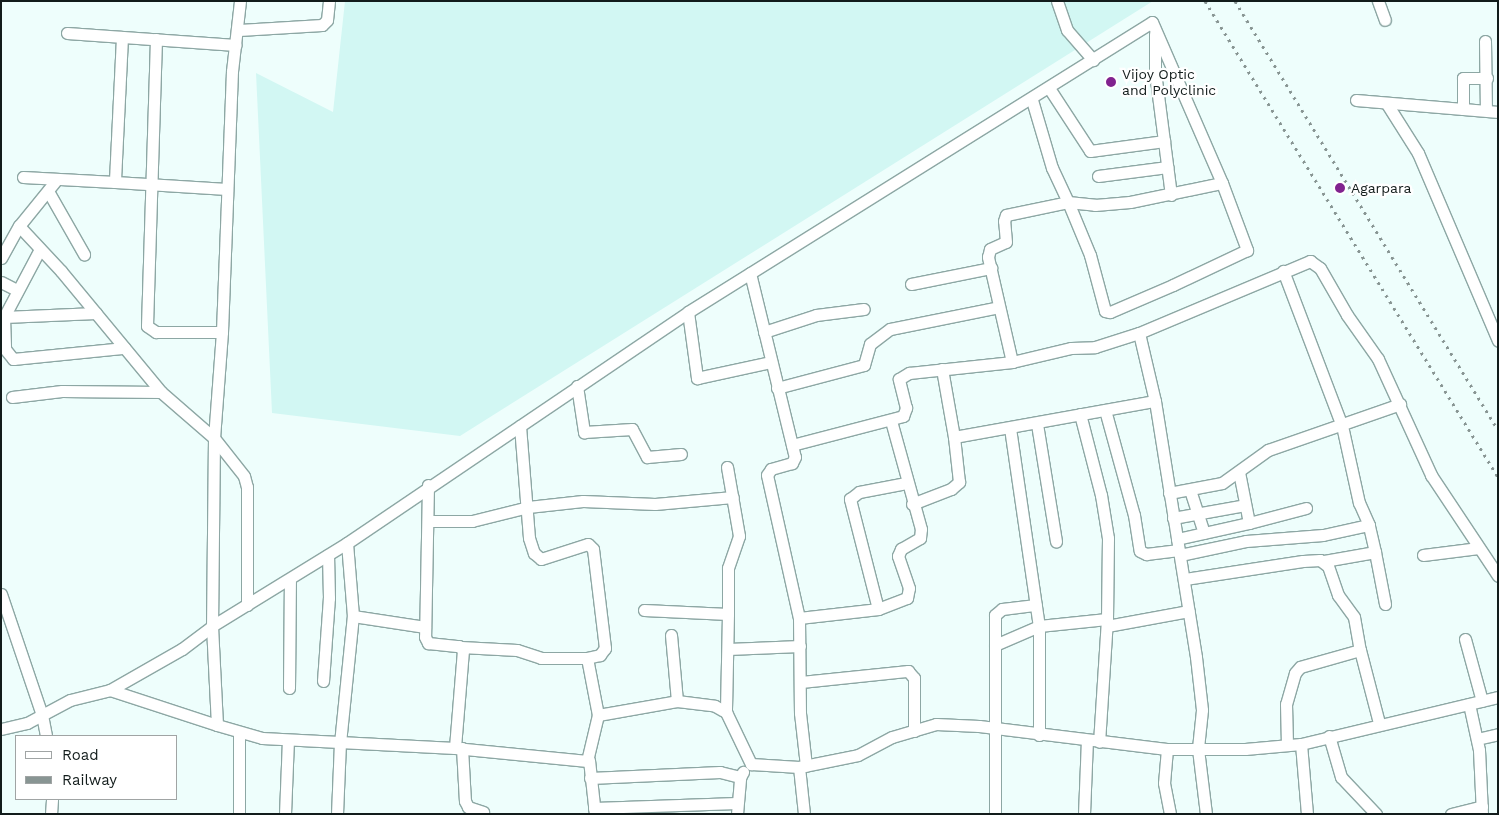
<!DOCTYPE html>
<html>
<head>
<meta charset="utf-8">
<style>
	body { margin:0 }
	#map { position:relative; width:1499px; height:815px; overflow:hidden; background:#eefefc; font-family:"Work Sans",sans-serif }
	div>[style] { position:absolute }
	.built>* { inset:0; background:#d2f7f3 }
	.roads { filter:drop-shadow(1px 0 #8da7a4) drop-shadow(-1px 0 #8da7a4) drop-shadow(0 1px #8da7a4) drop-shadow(0 -1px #8da7a4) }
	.minor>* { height:11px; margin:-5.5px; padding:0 5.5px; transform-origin:5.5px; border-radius:5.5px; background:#fff }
	.rail>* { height:3px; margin-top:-1.5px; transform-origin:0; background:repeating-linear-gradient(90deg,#889593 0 2.5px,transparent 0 7.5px) }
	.dots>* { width:14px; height:14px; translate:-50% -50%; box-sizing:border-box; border:2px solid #fff; border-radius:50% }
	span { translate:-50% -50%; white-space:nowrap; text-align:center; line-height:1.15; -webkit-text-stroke:4.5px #fff; paint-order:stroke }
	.poi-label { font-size:14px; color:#121c1b }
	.left { translate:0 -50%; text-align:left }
	.frame { position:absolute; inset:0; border:2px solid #121c1b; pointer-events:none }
	.legend { position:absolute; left:15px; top:735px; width:162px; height:65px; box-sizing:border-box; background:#fff; border:1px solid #a0a4a4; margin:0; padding:6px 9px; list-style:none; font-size:15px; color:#121c1b }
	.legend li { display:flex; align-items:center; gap:10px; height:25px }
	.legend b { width:25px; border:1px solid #a0a4a4 }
</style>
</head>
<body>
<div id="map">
	<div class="built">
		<i style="clip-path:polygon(345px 1px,1153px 1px,460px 436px,272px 413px,256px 73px,333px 112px)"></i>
	</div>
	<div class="roads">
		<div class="minor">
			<i style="left:240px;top:1px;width:70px;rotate:96.5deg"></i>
			<i style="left:232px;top:71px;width:261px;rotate:92.2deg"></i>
			<i style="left:222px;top:332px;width:106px;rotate:94.3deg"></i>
			<i style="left:214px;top:438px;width:188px;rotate:90.6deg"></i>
			<i style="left:212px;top:626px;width:99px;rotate:87.1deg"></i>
			<i style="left:217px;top:725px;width:47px;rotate:16.1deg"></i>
			<i style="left:262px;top:738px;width:193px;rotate:3deg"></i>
			<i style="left:455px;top:748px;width:133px;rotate:5.6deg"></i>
			<i style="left:587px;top:761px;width:47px;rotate:-76.6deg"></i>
			<i style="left:598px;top:715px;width:80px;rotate:-10deg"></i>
			<i style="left:677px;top:701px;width:38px;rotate:7deg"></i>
			<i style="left:715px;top:706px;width:13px;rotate:29deg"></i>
			<i style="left:726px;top:712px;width:58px;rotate:64.3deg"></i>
			<i style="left:751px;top:764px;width:48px;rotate:3.6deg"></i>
			<i style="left:799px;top:767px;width:60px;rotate:-11.5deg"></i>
			<i style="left:858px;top:755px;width:38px;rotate:-28deg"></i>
			<i style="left:892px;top:737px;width:46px;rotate:-16.5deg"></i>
			<i style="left:936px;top:724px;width:43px;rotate:2.7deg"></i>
			<i style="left:979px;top:726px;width:189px;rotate:7deg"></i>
			<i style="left:1167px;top:749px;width:78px"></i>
			<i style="left:1245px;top:749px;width:56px;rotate:-5.1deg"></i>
			<i style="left:1301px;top:744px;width:203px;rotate:-13.4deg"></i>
			<i style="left:1057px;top:1px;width:31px;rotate:71deg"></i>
			<i style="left:1067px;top:30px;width:40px;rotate:49deg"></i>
			<i style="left:1378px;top:1px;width:20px;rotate:70deg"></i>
			<i style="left:239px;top:30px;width:83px;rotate:-3.4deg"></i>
			<i style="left:322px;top:25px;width:7px;rotate:-45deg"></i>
			<i style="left:327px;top:20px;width:19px;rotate:-84deg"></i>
			<i style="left:67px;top:33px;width:169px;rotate:4.1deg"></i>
			<i style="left:1155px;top:34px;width:38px;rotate:90deg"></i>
			<i style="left:1155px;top:72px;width:124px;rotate:82.6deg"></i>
			<i style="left:122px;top:37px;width:145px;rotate:92.8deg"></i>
			<i style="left:115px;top:182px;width:112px;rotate:3.6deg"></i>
			<i style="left:156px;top:39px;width:287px;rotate:91.8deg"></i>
			<i style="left:147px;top:326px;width:11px;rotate:34deg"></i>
			<i style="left:156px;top:332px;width:66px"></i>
			<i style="left:1485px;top:41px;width:69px;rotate:89.2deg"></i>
			<i style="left:1049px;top:88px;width:75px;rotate:56.9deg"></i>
			<i style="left:1090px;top:151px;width:75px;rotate:-7.7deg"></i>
			<i style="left:1356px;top:100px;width:143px;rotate:4.8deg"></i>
			<i style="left:1387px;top:104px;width:58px;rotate:57.7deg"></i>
			<i style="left:1418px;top:153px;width:204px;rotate:66.9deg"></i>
			<i style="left:1463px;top:109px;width:31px;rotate:-90deg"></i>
			<i style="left:1463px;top:78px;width:24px"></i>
			<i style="left:1098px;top:176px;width:70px;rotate:-7.4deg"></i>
			<i style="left:23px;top:177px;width:92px;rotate:3.1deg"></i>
			<i style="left:48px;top:191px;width:73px;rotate:60.3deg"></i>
			<i style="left:19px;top:226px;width:62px;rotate:47deg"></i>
			<i style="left:61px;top:271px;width:157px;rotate:50.4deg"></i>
			<i style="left:161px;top:392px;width:70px;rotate:41deg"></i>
			<i style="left:214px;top:438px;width:48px;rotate:51.7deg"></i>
			<i style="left:244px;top:476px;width:11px;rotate:75deg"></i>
			<i style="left:247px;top:487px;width:118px;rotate:90deg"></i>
			<i style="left:40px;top:249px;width:77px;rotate:117.9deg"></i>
			<i style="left:4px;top:317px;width:92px;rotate:-2.5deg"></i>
			<i style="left:1px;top:258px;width:37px;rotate:-61deg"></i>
			<i style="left:19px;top:226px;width:60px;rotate:-51deg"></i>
			<i style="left:750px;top:273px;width:189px;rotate:76.3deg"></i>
			<i style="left:795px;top:457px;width:7px;rotate:117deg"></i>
			<i style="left:792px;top:463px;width:22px;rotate:164deg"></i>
			<i style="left:771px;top:469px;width:7px;rotate:124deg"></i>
			<i style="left:767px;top:475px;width:147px;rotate:77.4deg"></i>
			<i style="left:799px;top:618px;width:95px;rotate:89.4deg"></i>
			<i style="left:800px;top:713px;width:53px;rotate:83.5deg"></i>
			<i style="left:1px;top:282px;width:18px;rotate:27deg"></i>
			<i style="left:911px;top:284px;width:82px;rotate:-11.3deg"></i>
			<i style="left:688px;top:312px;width:67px;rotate:82.2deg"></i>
			<i style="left:697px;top:378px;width:76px;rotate:-12.2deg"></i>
			<i style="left:4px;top:317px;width:32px;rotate:88deg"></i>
			<i style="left:5px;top:349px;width:13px;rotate:51deg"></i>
			<i style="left:13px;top:359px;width:112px;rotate:-5.7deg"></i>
			<i style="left:764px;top:332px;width:55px;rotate:-18.1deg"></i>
			<i style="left:816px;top:315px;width:48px;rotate:-7.1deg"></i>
			<i style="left:1139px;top:333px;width:70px;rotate:76.8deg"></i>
			<i style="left:1155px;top:401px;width:259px;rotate:80.9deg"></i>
			<i style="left:1196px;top:657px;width:53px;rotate:83.5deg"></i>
			<i style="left:1202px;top:710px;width:39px;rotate:96deg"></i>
			<i style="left:1198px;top:749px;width:65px;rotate:83deg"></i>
			<i style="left:1012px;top:362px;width:108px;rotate:-102.9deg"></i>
			<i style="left:988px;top:257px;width:8px;rotate:-76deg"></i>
			<i style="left:990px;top:249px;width:17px;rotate:-24deg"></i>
			<i style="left:1006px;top:242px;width:21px;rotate:-95deg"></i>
			<i style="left:1004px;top:221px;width:6px;rotate:-72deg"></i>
			<i style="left:1006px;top:215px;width:63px;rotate:-11.8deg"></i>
			<i style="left:1068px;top:202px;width:38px;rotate:-115deg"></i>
			<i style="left:1052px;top:168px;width:71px;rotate:-106.4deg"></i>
			<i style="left:942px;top:369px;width:69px;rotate:80deg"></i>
			<i style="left:954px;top:437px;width:204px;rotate:-10.2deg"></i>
			<i style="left:577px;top:386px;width:47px;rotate:81.3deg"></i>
			<i style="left:584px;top:432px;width:48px;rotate:-3.6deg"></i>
			<i style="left:632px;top:429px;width:32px;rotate:62deg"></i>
			<i style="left:647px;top:457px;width:34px;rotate:-5deg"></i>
			<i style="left:777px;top:388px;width:90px;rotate:-14.8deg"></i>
			<i style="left:864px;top:365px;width:22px;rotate:-74deg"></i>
			<i style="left:870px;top:344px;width:25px;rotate:-37deg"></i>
			<i style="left:890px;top:329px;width:111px;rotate:-11.4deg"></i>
			<i style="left:12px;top:397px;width:50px;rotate:-6.8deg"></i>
			<i style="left:62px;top:391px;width:99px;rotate:0.6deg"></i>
			<i style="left:1105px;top:410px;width:109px;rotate:74.6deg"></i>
			<i style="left:1134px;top:515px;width:36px;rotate:81deg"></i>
			<i style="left:1140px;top:551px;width:7px;rotate:27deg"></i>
			<i style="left:1146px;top:554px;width:33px;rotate:-7deg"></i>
			<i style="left:1080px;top:414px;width:84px;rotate:75.5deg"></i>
			<i style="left:1101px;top:495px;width:44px;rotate:80.8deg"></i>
			<i style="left:1108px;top:538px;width:81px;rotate:90.7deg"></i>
			<i style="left:1107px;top:619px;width:123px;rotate:93.7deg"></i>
			<i style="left:1037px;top:424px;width:119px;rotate:80.8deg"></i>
			<i style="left:520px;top:426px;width:112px;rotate:85.4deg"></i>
			<i style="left:529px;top:538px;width:16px;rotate:72deg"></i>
			<i style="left:534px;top:553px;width:9px;rotate:41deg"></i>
			<i style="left:541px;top:559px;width:49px;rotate:-17.7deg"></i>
			<i style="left:588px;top:544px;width:7px;rotate:45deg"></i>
			<i style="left:593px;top:549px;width:100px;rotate:83.1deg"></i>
			<i style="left:605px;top:648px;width:9px;rotate:126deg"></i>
			<i style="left:600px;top:655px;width:13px;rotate:167deg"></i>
			<i style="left:587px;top:658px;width:58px;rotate:79.1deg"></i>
			<i style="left:1010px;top:428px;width:200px;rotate:81.7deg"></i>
			<i style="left:1039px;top:626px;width:109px;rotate:90deg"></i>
			<i style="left:792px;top:445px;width:115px;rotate:-14.6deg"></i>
			<i style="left:903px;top:416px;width:9px;rotate:-69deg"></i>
			<i style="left:906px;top:408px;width:30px;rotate:-104deg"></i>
			<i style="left:899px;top:379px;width:12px;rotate:-31deg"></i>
			<i style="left:909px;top:373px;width:104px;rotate:-6.1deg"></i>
			<i style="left:1012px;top:362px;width:61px;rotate:-13.3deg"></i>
			<i style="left:1071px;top:348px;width:24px;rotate:-2deg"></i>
			<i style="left:1095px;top:347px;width:46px;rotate:-17.7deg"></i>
			<i style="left:1139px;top:333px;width:186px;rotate:-22.8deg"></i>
			<i style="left:1310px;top:261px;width:12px;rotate:35deg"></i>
			<i style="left:1320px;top:268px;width:54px;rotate:60.1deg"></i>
			<i style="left:1347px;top:315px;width:54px;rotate:54.8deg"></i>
			<i style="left:1378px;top:359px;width:128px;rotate:65.4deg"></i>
			<i style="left:1431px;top:475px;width:121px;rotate:56.4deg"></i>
			<i style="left:727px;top:467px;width:70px;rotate:80.1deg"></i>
			<i style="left:739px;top:536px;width:34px;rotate:109deg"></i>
			<i style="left:728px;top:568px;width:46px;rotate:90deg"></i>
			<i style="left:1239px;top:472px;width:52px;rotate:78.9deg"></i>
			<i style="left:1249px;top:523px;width:59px;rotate:-14.7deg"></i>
			<i style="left:428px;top:485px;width:152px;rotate:91.1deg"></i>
			<i style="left:425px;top:637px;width:7px;rotate:63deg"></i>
			<i style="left:428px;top:643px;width:31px;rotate:6deg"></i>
			<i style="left:459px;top:646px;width:6px;rotate:45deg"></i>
			<i style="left:463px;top:650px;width:98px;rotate:94.7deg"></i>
			<i style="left:1190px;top:490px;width:45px;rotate:72deg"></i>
			<i style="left:1169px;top:493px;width:54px;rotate:-10.7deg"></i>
			<i style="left:1222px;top:483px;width:57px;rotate:-35.7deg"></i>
			<i style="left:1268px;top:450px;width:140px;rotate:-19.2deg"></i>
			<i style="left:912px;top:504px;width:42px;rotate:-21deg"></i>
			<i style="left:951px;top:489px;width:11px;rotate:-41deg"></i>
			<i style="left:959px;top:482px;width:45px;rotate:-96.3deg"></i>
			<i style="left:1173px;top:518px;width:73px;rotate:-10.2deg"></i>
			<i style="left:428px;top:521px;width:44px"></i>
			<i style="left:472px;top:521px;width:58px;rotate:-14deg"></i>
			<i style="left:528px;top:507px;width:55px;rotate:-6.2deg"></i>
			<i style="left:583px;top:501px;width:72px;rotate:2.4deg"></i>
			<i style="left:655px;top:504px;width:78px;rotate:-5.1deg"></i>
			<i style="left:1177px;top:539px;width:74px;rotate:-12.5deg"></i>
			<i style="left:1375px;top:552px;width:53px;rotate:79.1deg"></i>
			<i style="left:1180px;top:555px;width:67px;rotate:-12deg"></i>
			<i style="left:1246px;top:541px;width:77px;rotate:-4.5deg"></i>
			<i style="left:1323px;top:535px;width:47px;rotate:-12.3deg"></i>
			<i style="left:1369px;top:525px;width:24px;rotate:-114deg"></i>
			<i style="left:1359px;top:503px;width:79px;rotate:-102.4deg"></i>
			<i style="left:1342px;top:426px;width:166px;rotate:-110.8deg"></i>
			<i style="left:1423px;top:555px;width:56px;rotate:-7.1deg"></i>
			<i style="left:1324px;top:561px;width:52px;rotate:-10deg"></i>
			<i style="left:1375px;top:552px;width:28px;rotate:-103deg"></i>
			<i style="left:1185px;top:579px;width:119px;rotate:-8.7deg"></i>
			<i style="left:1303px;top:561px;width:17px;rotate:-3deg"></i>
			<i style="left:1320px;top:560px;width:10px;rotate:37deg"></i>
			<i style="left:1328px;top:566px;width:31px;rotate:71deg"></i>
			<i style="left:1338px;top:595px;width:27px;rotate:54deg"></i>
			<i style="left:1354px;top:617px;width:34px;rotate:80deg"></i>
			<i style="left:1360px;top:650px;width:62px;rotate:164.2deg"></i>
			<i style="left:1300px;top:667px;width:8px;rotate:130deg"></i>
			<i style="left:1295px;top:673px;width:32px;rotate:106deg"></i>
			<i style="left:1286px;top:704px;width:41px;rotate:88.6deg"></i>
			<i style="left:1px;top:594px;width:128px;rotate:71.3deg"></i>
			<i style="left:42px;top:715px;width:21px;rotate:79deg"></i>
			<i style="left:878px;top:609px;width:114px;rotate:-104.3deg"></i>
			<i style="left:850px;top:499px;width:11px;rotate:-38deg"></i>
			<i style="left:859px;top:492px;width:48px;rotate:-10.8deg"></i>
			<i style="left:644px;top:610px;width:84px;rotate:2.7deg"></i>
			<i style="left:728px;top:614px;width:98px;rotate:91.2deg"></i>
			<i style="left:353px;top:616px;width:73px;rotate:8.7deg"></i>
			<i style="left:799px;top:618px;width:80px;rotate:-6.5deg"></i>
			<i style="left:878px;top:609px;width:31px;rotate:-21deg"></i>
			<i style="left:907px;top:598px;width:10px;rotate:-79deg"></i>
			<i style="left:909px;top:588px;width:34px;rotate:-109deg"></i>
			<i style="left:898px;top:556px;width:8px;rotate:-67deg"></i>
			<i style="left:901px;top:549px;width:22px;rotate:-30deg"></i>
			<i style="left:920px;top:538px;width:9px;rotate:-84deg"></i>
			<i style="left:921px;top:529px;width:112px;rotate:-105.5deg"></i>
			<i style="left:1107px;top:626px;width:83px;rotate:-10.4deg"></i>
			<i style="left:671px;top:635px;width:66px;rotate:84.8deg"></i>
			<i style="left:1465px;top:639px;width:64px;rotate:74.7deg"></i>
			<i style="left:995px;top:645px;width:48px;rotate:-23.4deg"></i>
			<i style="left:1039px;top:626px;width:68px;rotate:-5.9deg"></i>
			<i style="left:461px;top:647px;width:56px;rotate:3.1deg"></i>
			<i style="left:517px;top:650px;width:25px;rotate:18deg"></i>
			<i style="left:541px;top:658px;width:46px"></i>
			<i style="left:728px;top:649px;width:72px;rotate:-2.4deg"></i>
			<i style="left:1360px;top:650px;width:75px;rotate:75.4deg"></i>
			<i style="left:323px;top:681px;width:83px;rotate:-85.9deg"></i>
			<i style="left:329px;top:598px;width:43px;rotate:-91.3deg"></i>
			<i style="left:801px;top:682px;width:108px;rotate:-5.9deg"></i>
			<i style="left:908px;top:671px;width:9px;rotate:49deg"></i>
			<i style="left:914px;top:678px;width:53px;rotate:90deg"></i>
			<i style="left:289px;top:688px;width:109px;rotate:-89.5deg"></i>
			<i style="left:110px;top:690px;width:113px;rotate:18.1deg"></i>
			<i style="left:1469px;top:704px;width:47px;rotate:77.7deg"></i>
			<i style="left:1479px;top:750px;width:64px;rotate:87.3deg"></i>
			<i style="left:1px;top:729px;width:27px;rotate:-13deg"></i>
			<i style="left:27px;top:723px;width:49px;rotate:-28.1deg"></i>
			<i style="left:70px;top:700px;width:41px;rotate:-14deg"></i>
			<i style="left:110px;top:690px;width:83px;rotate:-29.7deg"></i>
			<i style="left:182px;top:649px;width:38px;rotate:-37deg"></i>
			<i style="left:212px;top:626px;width:158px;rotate:-31.6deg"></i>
			<i style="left:347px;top:543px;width:412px;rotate:-34.1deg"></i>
			<i style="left:688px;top:312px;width:547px;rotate:-32.01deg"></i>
			<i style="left:1152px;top:22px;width:176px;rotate:66.5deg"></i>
			<i style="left:1222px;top:183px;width:72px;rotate:69.5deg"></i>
			<i style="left:1247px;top:250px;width:82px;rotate:154.7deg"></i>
			<i style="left:1173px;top:285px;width:69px;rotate:156.8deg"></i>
			<i style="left:1110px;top:312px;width:5px;rotate:-169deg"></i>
			<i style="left:1105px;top:311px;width:58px;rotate:-105deg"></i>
			<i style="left:1090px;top:255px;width:57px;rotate:-112.5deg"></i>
			<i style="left:1068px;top:202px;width:27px;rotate:6deg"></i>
			<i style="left:1095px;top:205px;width:35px;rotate:-5deg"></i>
			<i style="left:1130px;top:202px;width:94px;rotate:-11.7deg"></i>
			<i style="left:239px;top:734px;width:80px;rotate:90deg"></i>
			<i style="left:1329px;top:736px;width:43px;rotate:73.7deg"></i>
			<i style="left:1341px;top:777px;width:51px;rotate:46.6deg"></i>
			<i style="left:1477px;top:739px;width:22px;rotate:-13deg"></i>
			<i style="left:1301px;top:744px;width:70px;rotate:85.1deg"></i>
			<i style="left:462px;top:748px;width:53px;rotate:86.8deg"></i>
			<i style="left:465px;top:801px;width:7px;rotate:63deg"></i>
			<i style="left:468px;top:807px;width:16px;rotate:18deg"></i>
			<i style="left:1167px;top:749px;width:34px;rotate:95deg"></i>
			<i style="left:1164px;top:783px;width:32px;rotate:79deg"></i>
			<i style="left:589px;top:760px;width:54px;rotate:83.7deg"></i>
			<i style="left:799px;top:767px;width:47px;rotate:83.9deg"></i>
			<i style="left:590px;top:778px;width:130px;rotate:-2.6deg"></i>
			<i style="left:720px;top:772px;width:21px;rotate:14deg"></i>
			<i style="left:594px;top:808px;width:143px;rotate:-2deg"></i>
			<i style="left:51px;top:814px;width:15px;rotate:-86deg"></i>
			<i style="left:285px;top:814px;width:74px;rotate:-87.7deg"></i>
			<i style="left:337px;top:814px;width:71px;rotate:-87.6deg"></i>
			<i style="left:340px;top:743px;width:128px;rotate:-84.2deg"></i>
			<i style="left:353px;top:616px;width:73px;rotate:-94.7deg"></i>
			<i style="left:737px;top:814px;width:37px;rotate:-85deg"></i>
			<i style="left:740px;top:777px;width:6px;rotate:-59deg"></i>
			<i style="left:995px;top:814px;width:199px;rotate:-90deg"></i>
			<i style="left:995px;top:615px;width:9px;rotate:-41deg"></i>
			<i style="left:1002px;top:609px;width:34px;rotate:-7deg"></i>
			<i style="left:1084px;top:814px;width:74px;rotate:-87.7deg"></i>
			<i style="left:1451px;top:814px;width:32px;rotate:-14deg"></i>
		</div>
	</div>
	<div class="rail">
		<i style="left:1205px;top:1px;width:559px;rotate:58.39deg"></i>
		<i style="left:1235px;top:1px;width:503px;rotate:58.49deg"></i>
	</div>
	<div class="dots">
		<i style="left:1111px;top:82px;background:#81238f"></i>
		<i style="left:1340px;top:188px;background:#81238f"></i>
	</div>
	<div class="poi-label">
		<span class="left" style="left:1122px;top:82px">Vijoy Optic<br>and Polyclinic</span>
		<span class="left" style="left:1351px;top:188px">Agarpara</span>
	</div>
	<div class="frame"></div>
	<ul class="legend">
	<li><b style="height:6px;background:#fff"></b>Road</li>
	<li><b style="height:6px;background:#889593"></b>Railway</li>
	</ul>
</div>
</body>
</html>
